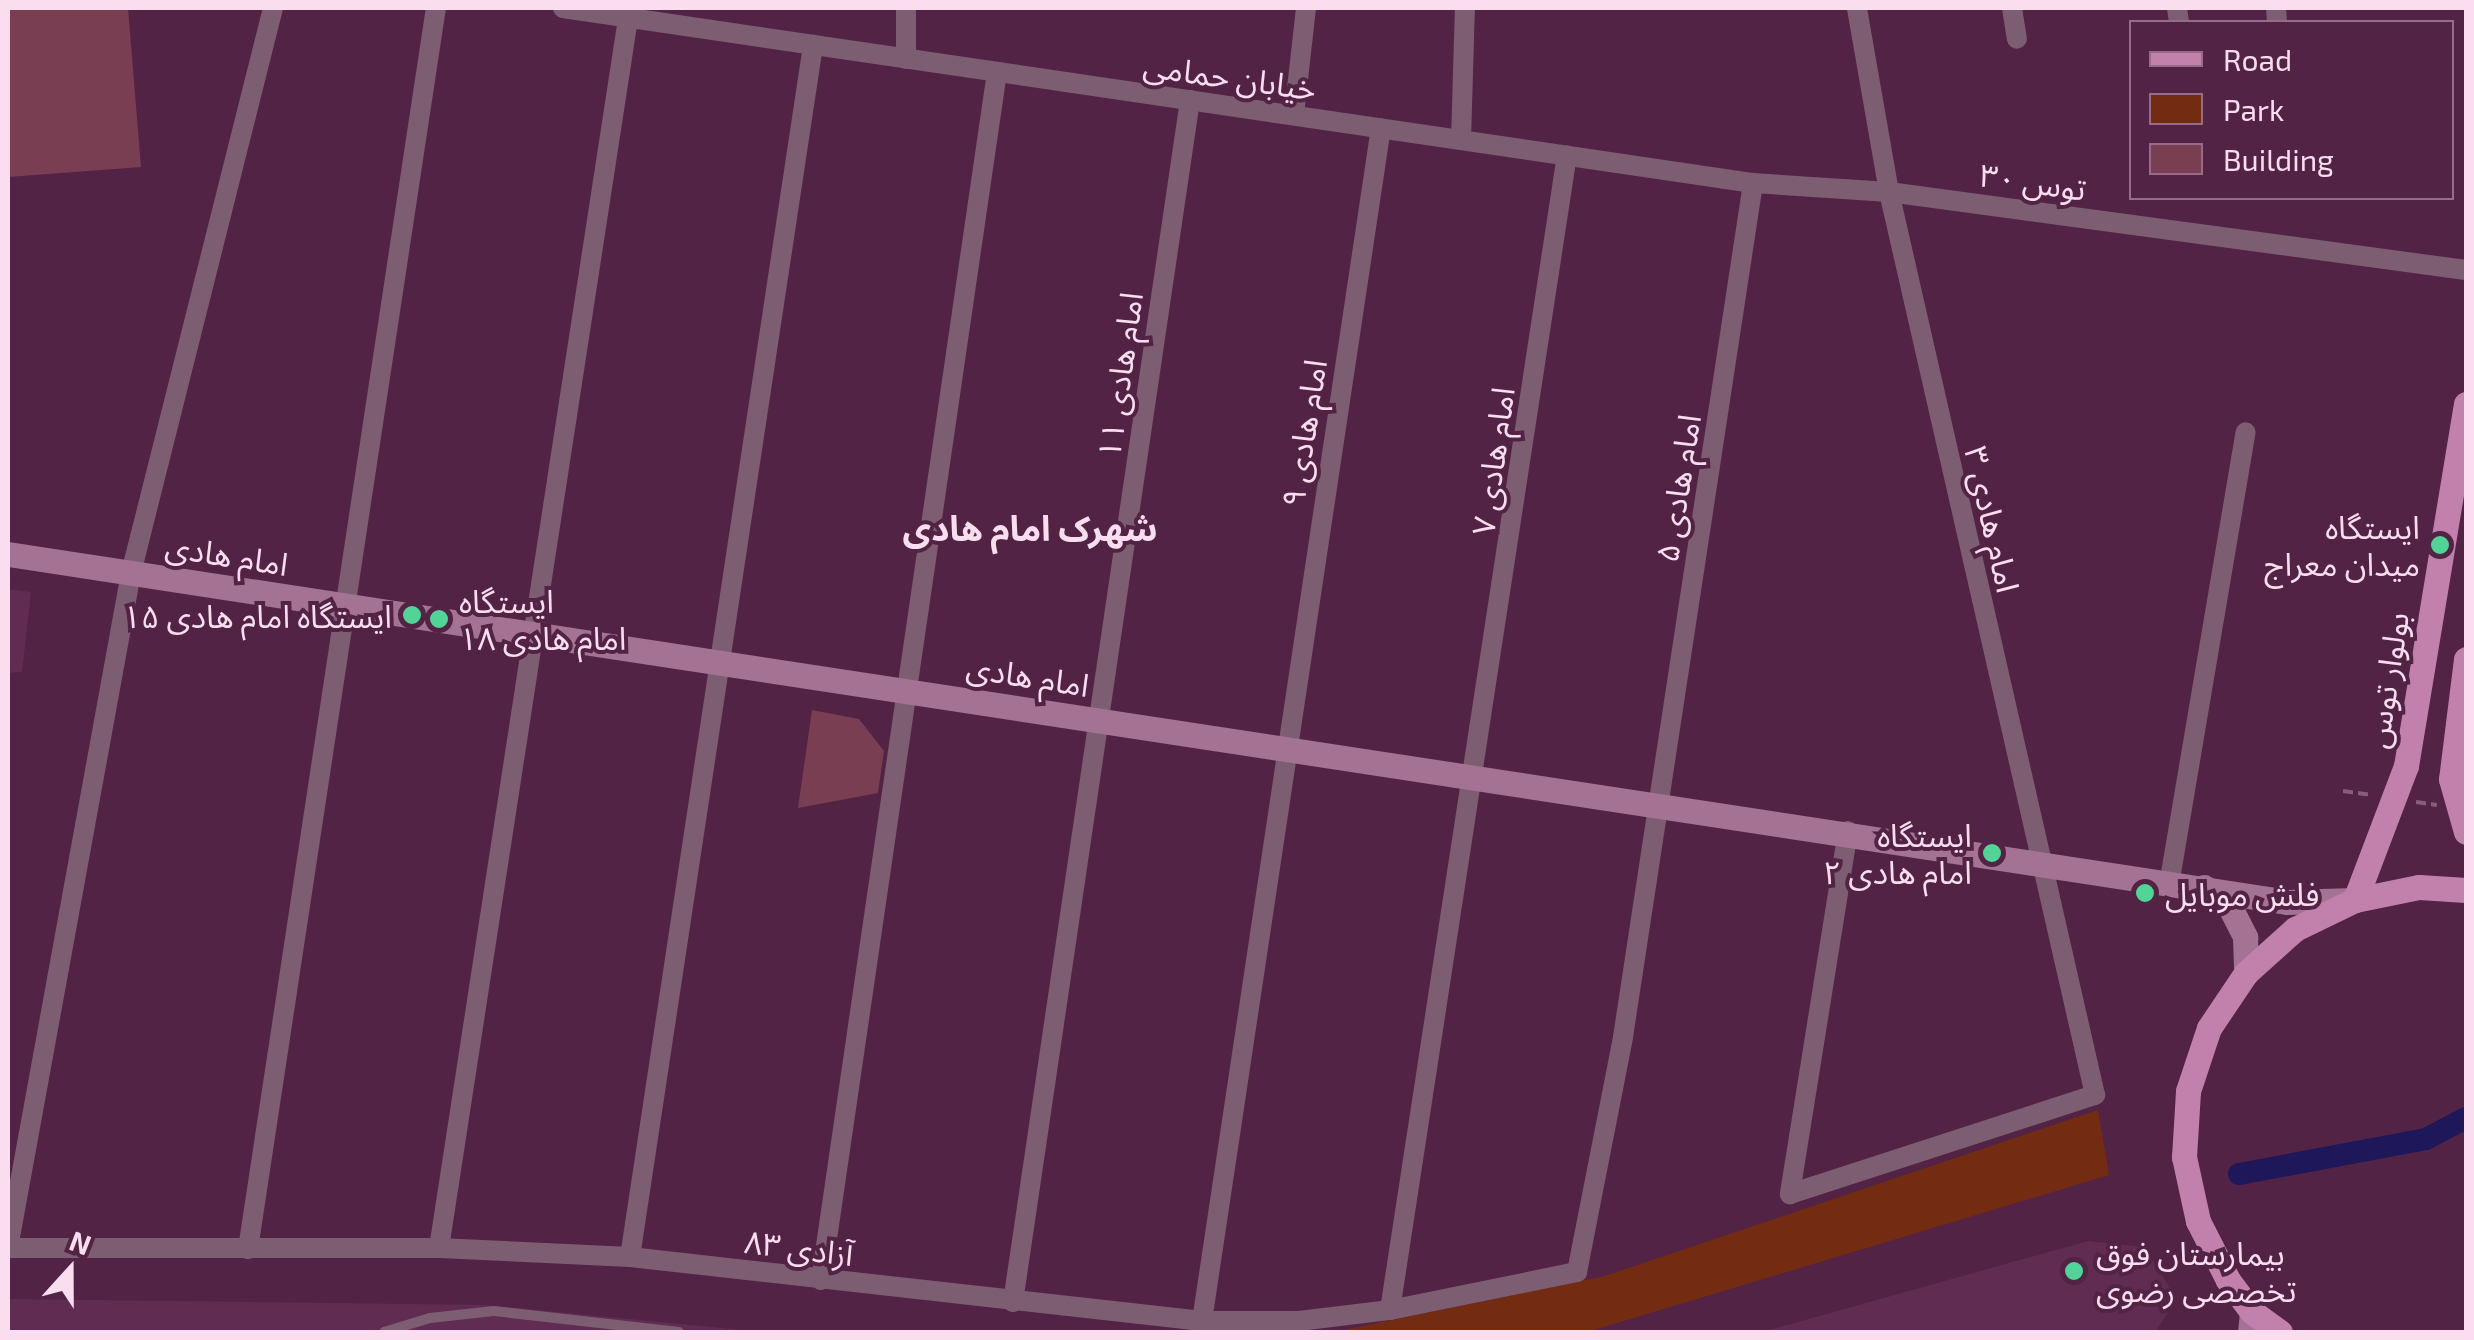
<!DOCTYPE html>
<html>
<head>
<meta charset="utf-8">
<style>
	body { margin:0 }
	#map { position:relative; width:2474px; height:1340px; overflow:hidden; background:#522344; font-family:"Exo 2","Noto Sans Arabic",sans-serif }
	div>[style] { position:absolute }
	.built>* { inset:0; background:#612c52 }
	.green>* { inset:0; background:#732c11 }
	.canal>* { height:22px; margin:-11px; padding:0 11px; transform-origin:11px; border-radius:11px; background:#1e1759 }
	.building>* { inset:0; background:#793e52 }
	.path>* { height:4px; margin-top:-2px; transform-origin:0; background:repeating-linear-gradient(90deg,#875d7a 0 10px,transparent 0 15px) }
	.lane>* { height:10px; margin:-5px; padding:0 5px; transform-origin:5px; border-radius:5px; background:#7d5d72 }
	.street>* { height:20px; margin:-10px; padding:0 10px; transform-origin:10px; border-radius:10px; background:#7d5d72 }
	.secondary>* { height:25px; margin:-12.5px; padding:0 12.5px; transform-origin:12.5px; border-radius:12.5px; background:#a47293 }
	.primary>* { height:25px; margin:-12.5px; padding:0 12.5px; transform-origin:12.5px; border-radius:12.5px; background:#c181ac }
	.dots>* { width:28px; height:28px; translate:-50% -50%; box-sizing:border-box; border:5px solid #522344; border-radius:50% }
	span { translate:-50% -50%; white-space:nowrap; text-align:center; line-height:1.15; -webkit-text-stroke:8px #522344; paint-order:stroke }
	.street-label { font-size:32px; color:#fbddf0 }
	.poi-label { font-size:32px; color:#fbddf0 }
	.right { translate:-100% -50%; text-align:right }
	.left { translate:0 -50%; text-align:left }
	.neighbourhood-label { font-size:35px; color:#fbddf0; font-weight:700 }
	.frame { position:absolute; inset:0; border:10px solid #fbddf0; pointer-events:none }
	.legend { position:absolute; left:2129px; top:20px; width:325px; height:180px; box-sizing:border-box; background:#522344; border:2px solid #966d89; margin:0; padding:12px 18px; list-style:none; font-size:30px; color:#fbddf0 }
	.legend li { display:flex; align-items:center; gap:20px; height:50px }
	.legend b { width:50px; border:2px solid #966d89 }
	.north { position:absolute; left:20px; top:1220px; width:100px; height:100px; -webkit-text-stroke:8px #522344; paint-order:stroke; rotate:21deg; font-size:28px; font-weight:700; line-height:40px; text-align:center; color:#fbddf0 }
	.north::after { content:''; display:block; margin:auto; width:35px; height:45px; background:#fbddf0; clip-path:polygon(50% 0,100% 100%,50% 72%,0 100%) }
</style>
</head>
<body>
<div id="map">
	<div class="built">
		<i style="clip-path:polygon(8px 589px,31px 592px,22px 672px,8px 673px)"></i>
		<i style="clip-path:polygon(2088px 1241px,2144px 1247px,2177px 1299px,2155px 1332px,1762px 1332px)"></i>
		<i style="clip-path:polygon(8px 1299px,485px 1305px,763px 1332px,8px 1332px)"></i>
	</div>
	<div class="green">
		<i style="clip-path:polygon(2098px 1110px,2109px 1175px,1587px 1332px,1334px 1332px,1605px 1276px)"></i>
	</div>
	<div class="canal">
		<i style="left:2239px;top:1174px;width:190px;rotate:-10.6deg"></i>
		<i style="left:2426px;top:1139px;width:45px;rotate:-27.7deg"></i>
	</div>
	<div class="building">
		<i style="clip-path:polygon(8px 8px,128px 8px,141px 167px,8px 177px)"></i>
		<i style="clip-path:polygon(812px 710px,859px 719px,884px 751px,878px 793px,798px 808px)"></i>
	</div>
	<div class="path">
		<i style="left:2343px;top:791px;width:29px;rotate:8deg"></i>
		<i style="left:2416px;top:802px;width:21px;rotate:8deg"></i>
	</div>
	<div class="lane">
		<i style="left:384px;top:1332px;width:48px;rotate:-16.9deg"></i>
		<i style="left:430px;top:1318px;width:64px;rotate:-6.2deg"></i>
		<i style="left:494px;top:1311px;width:186px;rotate:6.5deg"></i>
	</div>
	<div class="street">
		<i style="left:563px;top:8px;width:1203px;rotate:8.37deg"></i>
		<i style="left:1753px;top:183px;width:136px;rotate:3.8deg"></i>
		<i style="left:1889px;top:192px;width:582px;rotate:7.7deg"></i>
		<i style="left:906px;top:8px;width:51px;rotate:90deg"></i>
		<i style="left:2012px;top:8px;width:31px;rotate:81deg"></i>
		<i style="left:2177px;top:8px;width:14px;rotate:82deg"></i>
		<i style="left:2276px;top:8px;width:14px;rotate:86deg"></i>
		<i style="left:1294px;top:115px;width:108px;rotate:-83.6deg"></i>
		<i style="left:1461px;top:140px;width:132px;rotate:-88.3deg"></i>
		<i style="left:1848px;top:831px;width:368px;rotate:99.1deg"></i>
		<i style="left:1790px;top:1194px;width:321px;rotate:-18deg"></i>
		<i style="left:2095px;top:1095px;width:926px;rotate:-102.85deg"></i>
		<i style="left:1889px;top:192px;width:187px;rotate:-99.9deg"></i>
		<i style="left:2170px;top:879px;width:453px;rotate:-80.4deg"></i>
		<i style="left:8px;top:1248px;width:431px"></i>
		<i style="left:439px;top:1248px;width:191px;rotate:2.7deg"></i>
		<i style="left:630px;top:1257px;width:576px;rotate:6.38deg"></i>
		<i style="left:1202px;top:1321px;width:97px"></i>
		<i style="left:1299px;top:1321px;width:92px;rotate:-6.9deg"></i>
		<i style="left:1390px;top:1310px;width:191px;rotate:-11.5deg"></i>
		<i style="left:1577px;top:1272px;width:239px;rotate:-78.9deg"></i>
		<i style="left:1623px;top:1037px;width:864px;rotate:-81.34deg"></i>
		<i style="left:8px;top:1248px;width:686px;rotate:-79.67deg"></i>
		<i style="left:131px;top:573px;width:583px;rotate:-75.89deg"></i>
		<i style="left:439px;top:1248px;width:1243px;rotate:-81.26deg"></i>
		<i style="left:248px;top:1249px;width:1255px;rotate:-81.39deg"></i>
		<i style="left:630px;top:1257px;width:1226px;rotate:-81.41deg"></i>
		<i style="left:821px;top:1280px;width:1221px;rotate:-81.71deg"></i>
		<i style="left:1013px;top:1302px;width:1215px;rotate:-81.62deg"></i>
		<i style="left:1390px;top:1310px;width:1168px;rotate:-81.29deg"></i>
		<i style="left:1202px;top:1321px;width:1206px;rotate:-81.47deg"></i>
	</div>
	<div class="secondary">
		<i style="left:8px;top:554px;width:2305px;rotate:8.68deg"></i>
		<i style="left:2287px;top:902px;width:68px;rotate:-1.7deg"></i>
		<i style="left:2204px;top:887px;width:31px;rotate:36deg"></i>
		<i style="left:2229px;top:905px;width:36px;rotate:63deg"></i>
		<i style="left:2245px;top:937px;width:36px;rotate:88deg"></i>
		<i style="left:2250px;top:1332px;width:20px;rotate:-84deg"></i>
	</div>
	<div class="primary">
		<i style="left:2466px;top:659px;width:121px;rotate:97.1deg"></i>
		<i style="left:2451px;top:779px;width:55px;rotate:74.2deg"></i>
		<i style="left:2355px;top:900px;width:143px;rotate:-69.2deg"></i>
		<i style="left:2406px;top:766px;width:367px;rotate:-80.6deg"></i>
		<i style="left:2280px;top:1332px;width:34px;rotate:-144deg"></i>
		<i style="left:2252px;top:1312px;width:40px;rotate:-127deg"></i>
		<i style="left:2228px;top:1280px;width:66px;rotate:-117deg"></i>
		<i style="left:2198px;top:1221px;width:66px;rotate:-102.3deg"></i>
		<i style="left:2184px;top:1157px;width:66px;rotate:-86.5deg"></i>
		<i style="left:2188px;top:1091px;width:66px;rotate:-71.6deg"></i>
		<i style="left:2209px;top:1028px;width:66px;rotate:-56.1deg"></i>
		<i style="left:2246px;top:973px;width:66px;rotate:-41.9deg"></i>
		<i style="left:2295px;top:929px;width:67px;rotate:-25.8deg"></i>
		<i style="left:2355px;top:900px;width:65px;rotate:-11.5deg"></i>
		<i style="left:2419px;top:887px;width:47px;rotate:3.7deg"></i>
	</div>
	<div class="dots">
		<i style="left:2440px;top:545px;background:#52d397"></i>
		<i style="left:412px;top:615px;background:#52d397"></i>
		<i style="left:439px;top:619px;background:#52d397"></i>
		<i style="left:1992px;top:853px;background:#52d397"></i>
		<i style="left:2145px;top:893px;background:#52d397"></i>
		<i style="left:2074px;top:1271px;background:#52d397"></i>
	</div>
	<div class="street-label">
		<span style="left:1230px;top:76px;rotate:8deg">خیابان حمامی</span>
		<span style="left:2033px;top:181px;rotate:8deg">توس ۳۰</span>
		<span style="left:1119px;top:375px;rotate:-82deg">امام هادی ۱۱</span>
		<span style="left:1303px;top:433px;rotate:-81deg">امام هادی ۹</span>
		<span style="left:1492px;top:461px;rotate:-82deg">امام هادی ۷</span>
		<span style="left:1677px;top:488px;rotate:-81deg">امام هادی ۵</span>
		<span style="left:1993px;top:519px;rotate:77deg">امام هادی ۳</span>
		<span style="left:227px;top:554px;rotate:9deg">امام هادی</span>
		<span style="left:1028px;top:675px;rotate:9deg">امام هادی</span>
		<span style="left:2386px;top:680px;rotate:-81deg">بولوار توس</span>
		<span style="left:799px;top:1247px;rotate:7deg">آزادی ۸۳</span>
	</div>
	<div class="poi-label">
		<span class="right" style="left:2420px;top:545px">ایستگاه<br>میدان معراج</span>
		<span class="left" style="left:459px;top:619px">ایستگاه<br>امام هادی ۱۸</span>
		<span class="right" style="left:392px;top:615px">ایستگاه امام هادی ۱۵</span>
		<span class="right" style="left:1972px;top:853px">ایستگاه<br>امام هادی ۲</span>
		<span class="left" style="left:2165px;top:893px">فلش موبایل</span>
		<span class="left" style="left:2096px;top:1271px">بیمارستان فوق<br>تخصصی رضوی</span>
	</div>
	<div class="neighbourhood-label">
		<span style="left:1030px;top:527px">شهرک امام هادی</span>
	</div>
	<div class="frame"></div>
	<ul class="legend">
	<li><b style="height:12px;background:#c181ac"></b>Road</li>
	<li><b style="height:28px;background:#732c11"></b>Park</li>
	<li><b style="height:28px;background:#793e52"></b>Building</li>
	</ul>
	<div class="north">N</div>
</div>
</body>
</html>
